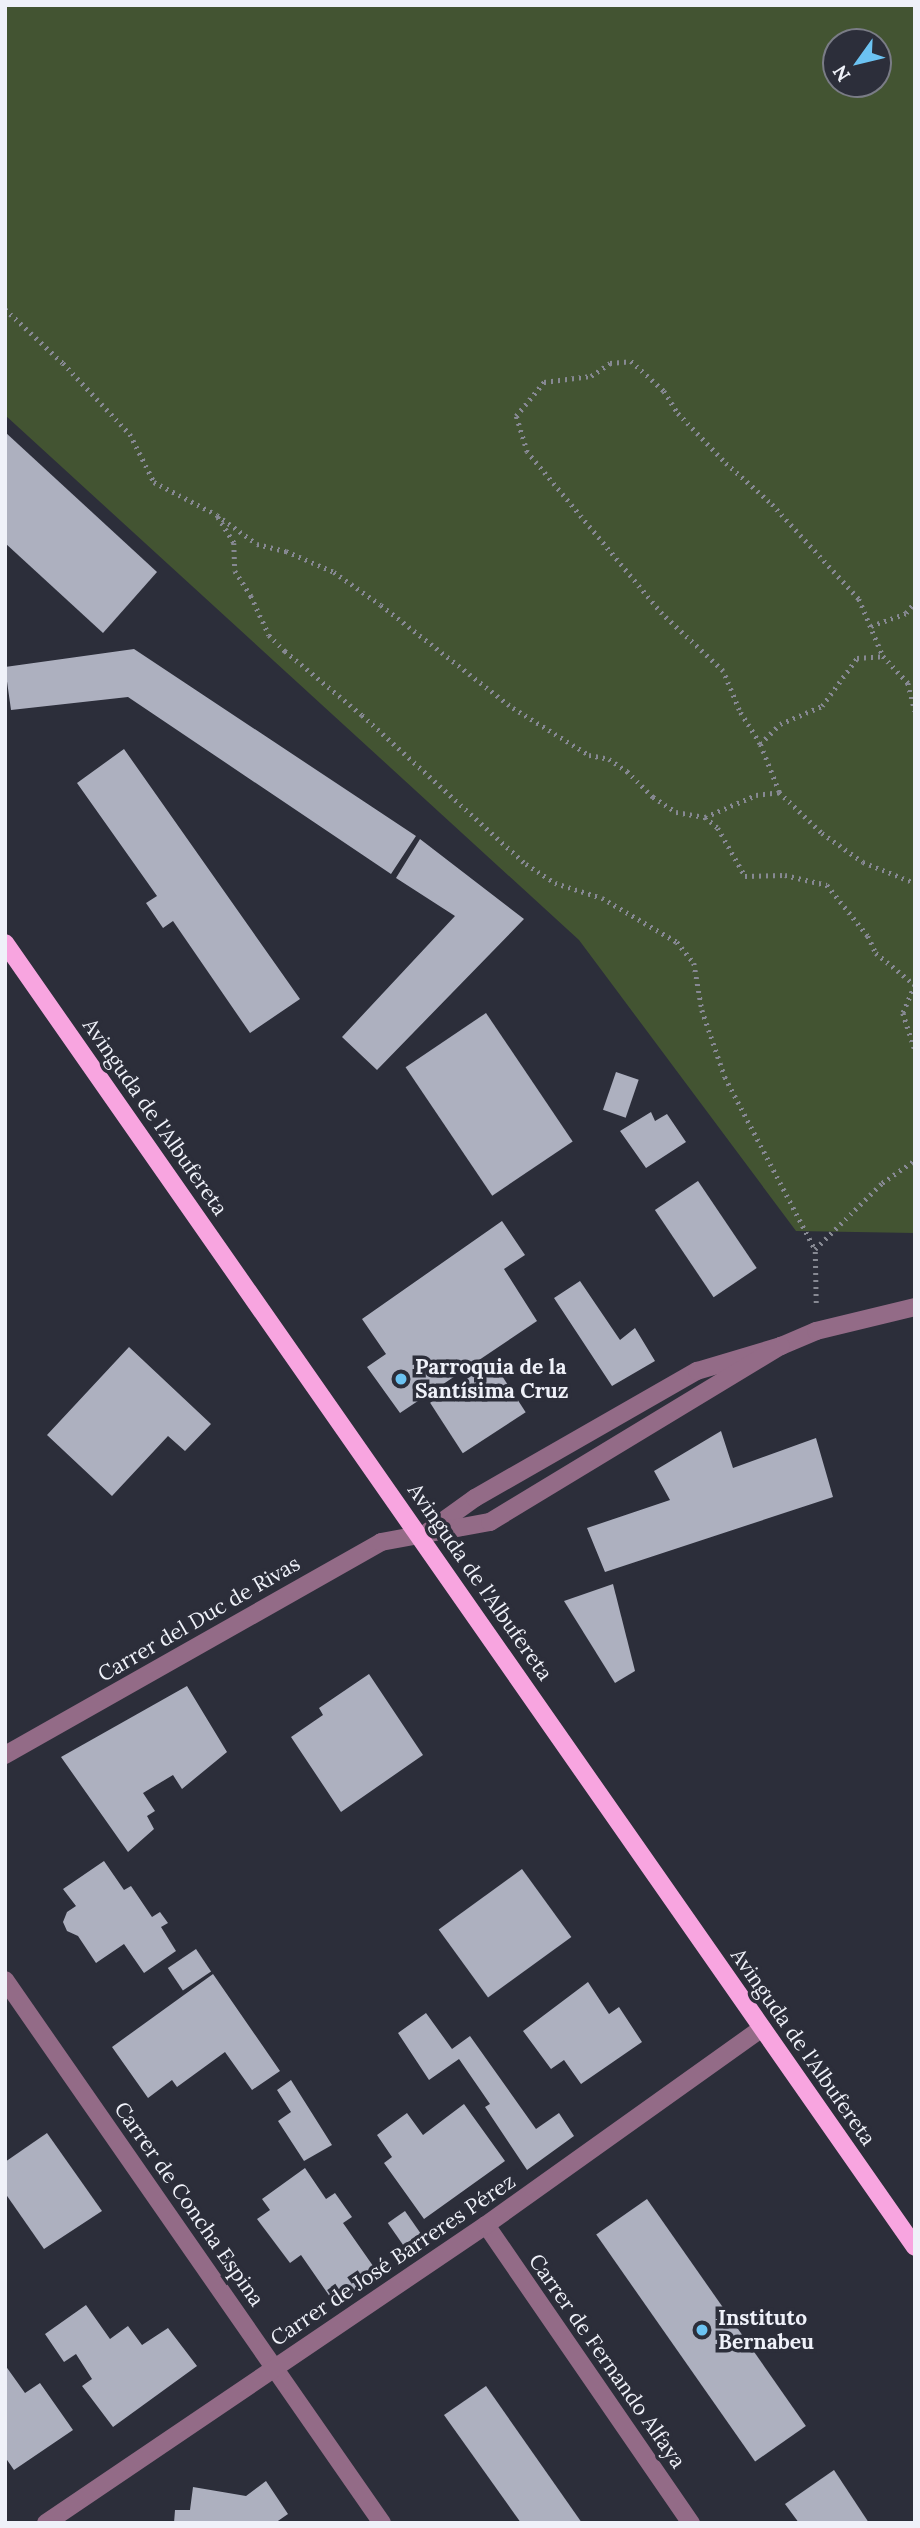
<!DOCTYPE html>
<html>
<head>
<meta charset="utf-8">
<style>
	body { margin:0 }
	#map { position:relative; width:920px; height:2528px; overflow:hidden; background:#2c2e3a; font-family:Lora,serif }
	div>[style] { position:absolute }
	.green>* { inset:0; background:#435432 }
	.building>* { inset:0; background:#adb0bf; transform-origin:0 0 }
	.path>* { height:4.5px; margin-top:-2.25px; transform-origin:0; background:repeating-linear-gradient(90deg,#878993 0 2px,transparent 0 7px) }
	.minor>* { height:18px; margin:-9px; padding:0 9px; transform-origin:9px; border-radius:9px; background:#936b87 }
	.major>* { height:18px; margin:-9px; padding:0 9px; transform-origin:9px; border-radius:9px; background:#f8a5e0 }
	.dots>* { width:19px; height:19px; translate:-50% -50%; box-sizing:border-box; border:4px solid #2c2e3a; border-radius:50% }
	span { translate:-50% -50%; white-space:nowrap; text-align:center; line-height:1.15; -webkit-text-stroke:7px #2c2e3a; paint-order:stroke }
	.street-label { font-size:21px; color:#eff1f9 }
	.poi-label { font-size:21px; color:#eff1f9; font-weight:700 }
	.left { translate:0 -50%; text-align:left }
	.frame { position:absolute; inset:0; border:7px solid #eff1f9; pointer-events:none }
	.north { position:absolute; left:822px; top:28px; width:70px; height:70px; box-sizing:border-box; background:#2c2e3a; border:2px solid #7a7c86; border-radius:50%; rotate:236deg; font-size:19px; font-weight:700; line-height:28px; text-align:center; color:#eff1f9 }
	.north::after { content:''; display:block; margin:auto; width:24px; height:32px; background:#6cc3f2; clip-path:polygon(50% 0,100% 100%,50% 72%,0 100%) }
</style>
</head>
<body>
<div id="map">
	<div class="green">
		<i style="clip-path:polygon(evenodd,5px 5px,915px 5px,915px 1233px,796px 1231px,579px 940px,5px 415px,5px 5px,836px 42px,878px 42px,878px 84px,836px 84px,836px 42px)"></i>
	</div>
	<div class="building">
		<i style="clip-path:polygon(5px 432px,157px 572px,103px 633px,5px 543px)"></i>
		<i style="clip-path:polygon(134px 649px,416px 836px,391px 874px,128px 697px,11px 710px,5px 667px)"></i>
		<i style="clip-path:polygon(124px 749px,300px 999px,250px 1033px,173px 921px,163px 928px,146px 903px,157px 896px,77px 783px)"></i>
		<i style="clip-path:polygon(420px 839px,524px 919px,377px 1070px,342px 1037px,455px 916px,396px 878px)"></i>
		<i style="left:486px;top:1013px;width:155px;height:97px;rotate:56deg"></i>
		<i style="left:616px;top:1072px;width:24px;height:40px;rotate:19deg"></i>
		<i style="clip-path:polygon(651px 1112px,655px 1121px,667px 1114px,686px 1142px,646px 1168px,620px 1131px)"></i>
		<i style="left:698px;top:1181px;width:105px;height:52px;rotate:56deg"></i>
		<i style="clip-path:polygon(502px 1221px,525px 1255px,504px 1269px,537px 1321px,400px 1413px,367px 1367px,386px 1354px,362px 1319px)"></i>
		<i style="clip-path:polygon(580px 1281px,620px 1340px,635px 1328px,655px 1361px,612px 1386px,554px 1298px)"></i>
		<i style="clip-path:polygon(129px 1347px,211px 1424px,185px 1451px,168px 1436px,112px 1496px,47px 1435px)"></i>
		<i style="left:493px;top:1362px;width:60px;height:75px;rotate:57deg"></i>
		<i style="clip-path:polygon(721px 1431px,733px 1468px,816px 1438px,833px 1497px,605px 1572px,587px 1528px,670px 1500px,654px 1471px)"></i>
		<i style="clip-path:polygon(613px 1584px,635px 1671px,615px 1683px,564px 1601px)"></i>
		<i style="clip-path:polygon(369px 1674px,423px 1755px,341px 1812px,291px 1737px,323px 1715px,319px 1708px)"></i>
		<i style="clip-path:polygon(187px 1686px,227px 1752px,182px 1789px,173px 1775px,143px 1793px,155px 1811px,147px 1816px,154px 1829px,128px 1852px,61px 1757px)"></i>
		<i style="clip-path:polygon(104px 1861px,124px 1890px,131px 1886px,152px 1917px,160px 1912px,168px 1923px,161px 1927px,176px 1951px,144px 1973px,124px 1944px,96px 1963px,78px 1936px,67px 1931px,63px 1922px,67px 1912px,76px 1906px,63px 1889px)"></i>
		<i style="left:522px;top:1869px;width:84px;height:103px;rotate:54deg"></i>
		<i style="left:196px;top:1949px;width:27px;height:34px;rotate:56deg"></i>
		<i style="clip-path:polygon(213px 1974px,280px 2071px,252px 2090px,225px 2052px,177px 2087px,172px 2080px,148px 2098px,112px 2047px)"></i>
		<i style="clip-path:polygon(588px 1982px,609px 2014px,619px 2007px,642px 2042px,581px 2084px,564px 2060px,551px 2069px,523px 2031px)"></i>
		<i style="clip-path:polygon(426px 2013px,452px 2049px,470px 2036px,536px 2129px,559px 2113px,574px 2136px,527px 2170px,485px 2107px,490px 2104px,459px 2059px,429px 2080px,398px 2033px)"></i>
		<i style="clip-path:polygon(291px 2080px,332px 2145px,304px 2161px,278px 2121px,291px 2112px,277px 2090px)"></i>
		<i style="clip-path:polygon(464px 2104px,505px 2161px,424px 2219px,384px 2163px,392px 2157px,377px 2135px,407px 2113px,423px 2135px)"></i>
		<i style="clip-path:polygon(47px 2133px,102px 2211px,44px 2249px,5px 2193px,5px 2162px)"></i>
		<i style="clip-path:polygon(305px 2168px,326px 2199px,335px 2193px,352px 2217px,343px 2223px,378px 2273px,335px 2304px,301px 2255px,290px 2263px,257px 2219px,270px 2210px,262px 2199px)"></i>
		<i style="left:647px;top:2199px;width:277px;height:62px;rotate:55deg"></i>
		<i style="left:405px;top:2211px;width:38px;height:21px;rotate:55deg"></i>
		<i style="clip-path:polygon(86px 2305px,110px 2339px,128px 2326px,142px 2345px,168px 2328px,197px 2366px,113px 2427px,82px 2386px,92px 2379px,76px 2354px,64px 2362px,45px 2334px)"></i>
		<i style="clip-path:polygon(5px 2365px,25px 2393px,40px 2383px,73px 2430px,14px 2470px,5px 2457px)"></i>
		<i style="clip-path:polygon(486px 2386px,582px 2523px,521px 2523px,444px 2415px)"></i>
		<i style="clip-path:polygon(834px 2470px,869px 2523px,799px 2523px,785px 2504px)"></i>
		<i style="clip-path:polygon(266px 2481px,288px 2514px,275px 2523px,174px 2523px,175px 2510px,190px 2510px,193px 2487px,246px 2496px)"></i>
	</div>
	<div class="path">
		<i style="left:5px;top:309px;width:79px;rotate:43deg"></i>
		<i style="left:63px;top:363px;width:98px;rotate:46.7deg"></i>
		<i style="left:130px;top:434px;width:54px;rotate:63.4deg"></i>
		<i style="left:154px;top:482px;width:71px;rotate:27.6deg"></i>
		<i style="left:217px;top:515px;width:49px;rotate:35.9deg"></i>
		<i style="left:257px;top:544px;width:30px;rotate:14deg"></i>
		<i style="left:286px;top:551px;width:52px;rotate:23.6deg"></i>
		<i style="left:334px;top:572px;width:57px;rotate:35.1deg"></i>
		<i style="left:381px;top:605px;width:167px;rotate:38deg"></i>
		<i style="left:513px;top:708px;width:89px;rotate:31.7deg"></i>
		<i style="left:589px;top:755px;width:20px;rotate:11deg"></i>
		<i style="left:609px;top:759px;width:22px;rotate:34deg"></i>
		<i style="left:627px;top:771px;width:37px;rotate:45deg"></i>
		<i style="left:653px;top:797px;width:27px;rotate:33deg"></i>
		<i style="left:676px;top:812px;width:29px;rotate:10deg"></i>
		<i style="left:705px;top:817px;width:17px;rotate:40deg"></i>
		<i style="left:718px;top:828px;width:55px;rotate:60.6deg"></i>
		<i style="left:745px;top:876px;width:40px;rotate:-1.4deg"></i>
		<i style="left:785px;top:875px;width:43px;rotate:13.4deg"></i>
		<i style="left:827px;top:885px;width:65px;rotate:51.2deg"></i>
		<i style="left:868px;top:936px;width:19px;rotate:65deg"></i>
		<i style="left:876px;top:953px;width:50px;rotate:39.4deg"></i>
		<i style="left:218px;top:517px;width:31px;rotate:58deg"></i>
		<i style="left:234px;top:543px;width:28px;rotate:88deg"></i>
		<i style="left:235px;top:571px;width:30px;rotate:57deg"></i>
		<i style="left:251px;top:596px;width:43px;rotate:65.2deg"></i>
		<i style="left:269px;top:635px;width:23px;rotate:45deg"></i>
		<i style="left:285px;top:651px;width:100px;rotate:39.7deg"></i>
		<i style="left:362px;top:715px;width:222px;rotate:42.3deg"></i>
		<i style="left:526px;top:864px;width:35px;rotate:33deg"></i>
		<i style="left:555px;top:883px;width:49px;rotate:17.7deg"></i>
		<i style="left:602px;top:898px;width:87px;rotate:30.4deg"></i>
		<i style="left:677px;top:942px;width:27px;rotate:51deg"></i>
		<i style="left:694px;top:963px;width:48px;rotate:80.3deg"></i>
		<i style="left:702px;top:1010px;width:71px;rotate:71.1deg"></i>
		<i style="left:725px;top:1077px;width:194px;rotate:62.4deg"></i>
		<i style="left:871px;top:626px;width:37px;rotate:-20deg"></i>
		<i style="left:906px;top:613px;width:14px;rotate:-51deg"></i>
		<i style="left:760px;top:744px;width:28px;rotate:-45deg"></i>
		<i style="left:780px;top:724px;width:46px;rotate:-23.2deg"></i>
		<i style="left:822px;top:706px;width:59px;rotate:-53.9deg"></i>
		<i style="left:857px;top:658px;width:26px;rotate:-4deg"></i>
		<i style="left:779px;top:792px;width:59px;rotate:43.6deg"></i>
		<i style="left:822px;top:833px;width:50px;rotate:35.3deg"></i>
		<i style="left:863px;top:862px;width:56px;rotate:22deg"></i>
		<i style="left:705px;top:817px;width:56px;rotate:-23.3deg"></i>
		<i style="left:756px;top:795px;width:23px;rotate:-7deg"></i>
		<i style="left:779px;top:792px;width:52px;rotate:-111.6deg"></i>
		<i style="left:760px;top:744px;width:40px;rotate:-122deg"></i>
		<i style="left:739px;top:710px;width:42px;rotate:-112.3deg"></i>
		<i style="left:723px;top:671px;width:83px;rotate:-136.9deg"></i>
		<i style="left:662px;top:614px;width:211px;rotate:-129.8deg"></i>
		<i style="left:527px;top:452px;width:38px;rotate:-107deg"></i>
		<i style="left:516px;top:416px;width:44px;rotate:-50.5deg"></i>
		<i style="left:544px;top:382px;width:47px;rotate:-7.3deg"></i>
		<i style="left:591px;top:376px;width:23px;rotate:-34deg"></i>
		<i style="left:610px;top:363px;width:21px;rotate:-5deg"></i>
		<i style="left:631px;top:361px;width:45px;rotate:42.3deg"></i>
		<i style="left:664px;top:391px;width:26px;rotate:58deg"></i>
		<i style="left:678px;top:413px;width:69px;rotate:46.2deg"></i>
		<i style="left:726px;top:463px;width:62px;rotate:41.7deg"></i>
		<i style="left:772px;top:504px;width:129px;rotate:47.5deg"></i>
		<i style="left:859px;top:599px;width:62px;rotate:67.2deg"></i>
		<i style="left:883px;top:656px;width:37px;rotate:47deg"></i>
		<i style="left:908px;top:683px;width:29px;rotate:76deg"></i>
		<i style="left:915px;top:985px;width:30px;rotate:113deg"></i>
		<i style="left:903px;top:1013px;width:38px;rotate:72deg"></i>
		<i style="left:816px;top:1303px;width:54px;rotate:-91.1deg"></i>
		<i style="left:815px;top:1249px;width:94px;rotate:-44.6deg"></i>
		<i style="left:882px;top:1183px;width:40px;rotate:-34.9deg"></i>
	</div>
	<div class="minor">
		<i style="left:429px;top:1531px;width:57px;rotate:-35.7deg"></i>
		<i style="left:475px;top:1498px;width:256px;rotate:-29.8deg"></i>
		<i style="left:697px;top:1371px;width:88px;rotate:-16.6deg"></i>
		<i style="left:781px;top:1346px;width:38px;rotate:-23deg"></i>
		<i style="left:816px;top:1331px;width:102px;rotate:-13.6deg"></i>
		<i style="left:5px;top:1755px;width:432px;rotate:-29.5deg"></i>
		<i style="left:381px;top:1542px;width:111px;rotate:-10.4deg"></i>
		<i style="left:490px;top:1522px;width:340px;rotate:-31.2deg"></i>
		<i style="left:5px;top:1980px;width:661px;rotate:55.23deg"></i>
		<i style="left:486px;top:2225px;width:362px;rotate:55.5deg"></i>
		<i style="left:46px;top:2523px;width:531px;rotate:-34.11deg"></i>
		<i style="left:486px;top:2225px;width:339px;rotate:-35.5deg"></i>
	</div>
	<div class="major">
		<i style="left:5px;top:943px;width:1590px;rotate:55.09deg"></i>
	</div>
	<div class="dots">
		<i style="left:401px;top:1379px;background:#6cc3f2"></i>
		<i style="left:702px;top:2330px;background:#6cc3f2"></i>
	</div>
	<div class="street-label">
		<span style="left:155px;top:1117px;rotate:55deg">Avinguda de l'Albufereta</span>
		<span style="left:480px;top:1582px;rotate:55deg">Avinguda de l'Albufereta</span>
		<span style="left:199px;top:1619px;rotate:-30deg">Carrer del Duc de Rivas</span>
		<span style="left:803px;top:2047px;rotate:55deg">Avinguda de l'Albufereta</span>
		<span style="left:189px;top:2204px;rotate:55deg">Carrer de Concha Espina</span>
		<span style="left:393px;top:2260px;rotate:-34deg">Carrer de José Barreres Pérez</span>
		<span style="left:607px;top:2361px;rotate:55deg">Carrer de Fernando Alfaya</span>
	</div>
	<div class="poi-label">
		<span class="left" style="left:415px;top:1379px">Parroquia de la<br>Santísima Cruz</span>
		<span class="left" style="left:718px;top:2330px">Instituto<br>Bernabeu</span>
	</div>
	<div class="frame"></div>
	<div class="north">N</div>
</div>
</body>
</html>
